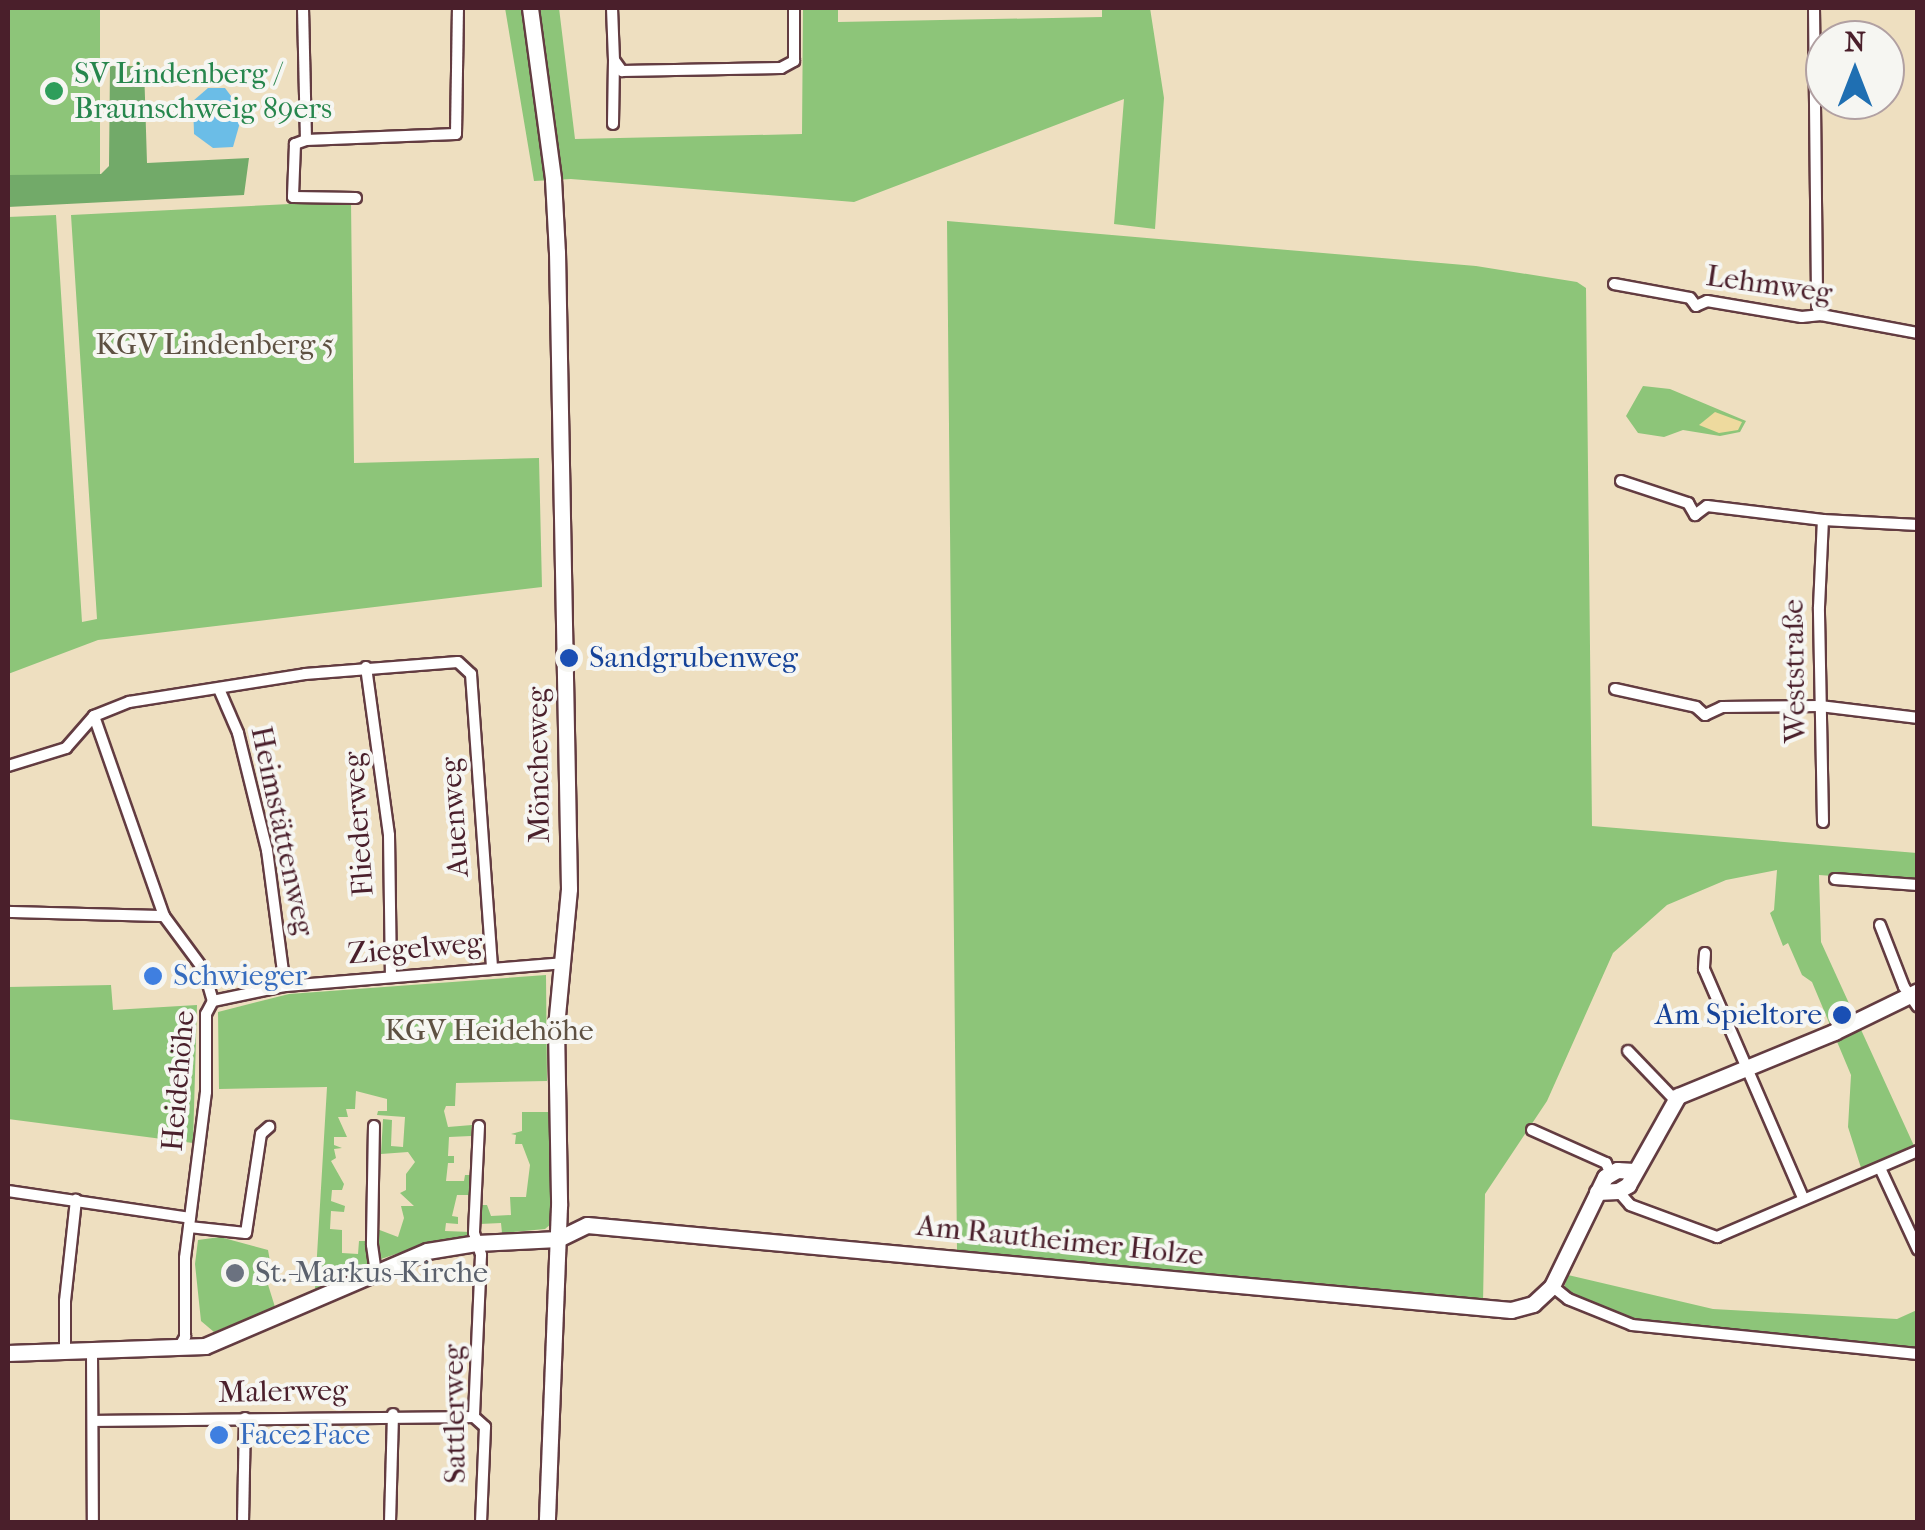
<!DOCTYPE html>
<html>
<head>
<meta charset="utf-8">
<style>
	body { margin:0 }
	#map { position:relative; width:1925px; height:1530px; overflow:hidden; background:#eedfc0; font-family:"IM FELL French Canon",serif }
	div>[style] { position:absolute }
	.green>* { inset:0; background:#8dc579; transform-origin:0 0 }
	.forest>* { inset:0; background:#72aa69 }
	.sand>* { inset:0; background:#eeda9e }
	.water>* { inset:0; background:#6bbde7 }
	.roads { filter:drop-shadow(2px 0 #633c41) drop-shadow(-2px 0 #633c41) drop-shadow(0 2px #633c41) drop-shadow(0 -2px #633c41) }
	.street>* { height:10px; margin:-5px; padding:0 5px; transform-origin:5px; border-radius:5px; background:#fff }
	.secondary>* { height:15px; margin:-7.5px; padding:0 7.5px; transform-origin:7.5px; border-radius:7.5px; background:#fff }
	.dots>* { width:28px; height:28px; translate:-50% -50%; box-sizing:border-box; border:5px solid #f6f6f2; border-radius:50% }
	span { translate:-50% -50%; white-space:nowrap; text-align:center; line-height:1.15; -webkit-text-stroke:8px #f6f6f2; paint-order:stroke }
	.leisure-label { font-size:30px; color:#27864d }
	.left { translate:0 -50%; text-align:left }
	.street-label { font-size:30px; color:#4a1f2b }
	.park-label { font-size:30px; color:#5e5142 }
	.transit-label { font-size:30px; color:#164399 }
	.right { translate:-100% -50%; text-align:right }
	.shop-label { font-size:30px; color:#366cbe }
	.worship-label { font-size:30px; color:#5b616d }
	.frame { position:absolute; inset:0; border:10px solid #4a1f2b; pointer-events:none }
	.north { position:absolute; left:1805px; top:20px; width:100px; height:100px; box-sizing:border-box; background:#f6f6f2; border:2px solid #b1a0a2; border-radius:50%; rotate:0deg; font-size:28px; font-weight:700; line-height:40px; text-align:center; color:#4a1f2b }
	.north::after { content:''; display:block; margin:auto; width:35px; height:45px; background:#1f6fb2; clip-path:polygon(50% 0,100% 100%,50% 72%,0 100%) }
</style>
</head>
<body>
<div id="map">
	<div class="green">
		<i style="left:8px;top:8px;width:92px;height:167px"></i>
		<i style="clip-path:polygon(505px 8px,559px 8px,575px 139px,802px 134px,803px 8px,838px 8px,838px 22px,1102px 17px,1102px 8px,1150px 8px,1164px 98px,1155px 229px,1114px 224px,1124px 99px,854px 202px,571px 179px,534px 181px)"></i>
		<i style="clip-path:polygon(351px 201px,354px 463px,539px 458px,542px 587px,98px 640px,8px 674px,8px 217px,56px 215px,82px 622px,97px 619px,71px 215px)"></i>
		<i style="clip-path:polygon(947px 221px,1476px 266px,1577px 282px,1586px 288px,1592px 826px,1917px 853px,1917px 882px,1819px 875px,1821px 942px,1915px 1148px,1862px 1171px,1848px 1127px,1851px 1075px,1812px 982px,1802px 975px,1788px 943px,1783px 946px,1770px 913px,1774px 910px,1777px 870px,1726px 880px,1667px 905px,1613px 953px,1547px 1101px,1485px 1194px,1483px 1303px,957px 1251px)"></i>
		<i style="clip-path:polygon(1643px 386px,1670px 389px,1746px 421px,1740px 432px,1720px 436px,1683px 430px,1664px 437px,1638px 433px,1626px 416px)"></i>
		<i style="clip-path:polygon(546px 975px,547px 1081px,456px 1083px,455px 1106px,446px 1106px,444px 1111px,448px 1127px,472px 1125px,471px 1136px,449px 1137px,448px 1156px,454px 1156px,454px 1163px,448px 1163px,446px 1181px,464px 1181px,465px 1175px,471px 1175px,471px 1206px,468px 1195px,457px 1195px,452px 1216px,458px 1217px,458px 1224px,446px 1223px,445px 1231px,471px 1232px,471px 1236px,429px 1243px,381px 1259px,377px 1229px,398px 1237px,404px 1218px,401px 1206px,414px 1206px,400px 1193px,406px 1190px,406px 1174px,415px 1162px,408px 1152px,381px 1154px,383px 1119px,392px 1120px,391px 1146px,403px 1147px,405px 1117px,377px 1115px,378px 1111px,387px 1111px,387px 1099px,356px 1091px,355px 1109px,346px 1109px,348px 1117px,338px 1117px,347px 1137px,334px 1137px,334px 1145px,342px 1148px,334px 1149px,336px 1158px,331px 1161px,344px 1184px,342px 1190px,332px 1190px,331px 1201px,345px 1206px,344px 1212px,331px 1211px,330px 1229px,342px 1230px,342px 1253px,358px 1254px,359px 1241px,368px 1241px,369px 1265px,315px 1289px,327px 1087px,219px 1089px,218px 1012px,289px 994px)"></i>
		<i style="clip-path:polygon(111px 985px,113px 1010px,197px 1005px,193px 1143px,8px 1119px,8px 987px)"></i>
		<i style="clip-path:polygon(522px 1112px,551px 1112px,551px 1224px,545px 1229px,502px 1233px,501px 1223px,480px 1224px,480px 1205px,487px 1205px,491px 1216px,511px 1215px,510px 1197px,526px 1197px,530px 1165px,522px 1144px,515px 1144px,516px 1135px,511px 1134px,522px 1131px)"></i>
		<i style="clip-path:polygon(220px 1237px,268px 1250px,272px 1272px,265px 1275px,275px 1307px,214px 1332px,201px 1321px,195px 1264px,198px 1240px)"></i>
		<i style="clip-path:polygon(1568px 1275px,1713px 1309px,1897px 1319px,1917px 1310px,1917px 1349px,1626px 1319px,1571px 1297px,1564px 1288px)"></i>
	</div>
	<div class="forest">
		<i style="clip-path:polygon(110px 66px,144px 66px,147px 163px,249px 158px,244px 195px,8px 207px,8px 175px,101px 174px,109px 166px)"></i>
	</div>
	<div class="sand">
		<i style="clip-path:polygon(1715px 412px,1742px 422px,1738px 430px,1719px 433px,1699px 425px)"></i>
	</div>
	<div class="water">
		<i style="clip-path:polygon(208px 88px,225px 88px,243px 112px,233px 147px,213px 148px,194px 134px,193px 101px)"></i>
	</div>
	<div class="roads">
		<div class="street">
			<i style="left:303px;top:8px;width:132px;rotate:88.7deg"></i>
			<i style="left:306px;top:140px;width:150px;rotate:-2.3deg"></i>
			<i style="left:456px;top:134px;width:126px;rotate:-89.1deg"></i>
			<i style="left:612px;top:8px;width:52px;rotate:87.8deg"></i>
			<i style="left:614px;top:60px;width:14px;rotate:54deg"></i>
			<i style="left:622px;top:71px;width:159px;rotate:-1.1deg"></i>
			<i style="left:781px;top:68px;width:15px;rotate:-28deg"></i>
			<i style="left:794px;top:61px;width:53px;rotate:-90deg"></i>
			<i style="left:1814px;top:8px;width:298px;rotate:89.4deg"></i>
			<i style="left:1817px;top:306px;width:10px;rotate:66deg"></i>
			<i style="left:613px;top:124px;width:63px;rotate:-89.1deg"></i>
			<i style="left:306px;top:140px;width:12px;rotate:160deg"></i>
			<i style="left:295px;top:144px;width:53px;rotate:92.2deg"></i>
			<i style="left:293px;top:197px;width:63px;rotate:0.9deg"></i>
			<i style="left:1614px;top:284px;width:77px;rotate:10.4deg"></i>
			<i style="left:1690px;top:298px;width:10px;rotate:53deg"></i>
			<i style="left:1696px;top:306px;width:12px;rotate:-24deg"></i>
			<i style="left:1707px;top:301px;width:96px;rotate:9.6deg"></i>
			<i style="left:1802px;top:317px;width:19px;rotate:-6deg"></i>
			<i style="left:1821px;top:315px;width:99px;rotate:10.5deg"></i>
			<i style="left:1621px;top:481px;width:71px;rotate:18.2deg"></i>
			<i style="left:1688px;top:503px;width:14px;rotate:60deg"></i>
			<i style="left:1695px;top:515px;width:15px;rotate:-37deg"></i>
			<i style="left:1707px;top:506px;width:117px;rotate:6.9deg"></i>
			<i style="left:1823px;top:520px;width:95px;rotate:3deg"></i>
			<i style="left:366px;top:667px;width:170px;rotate:82.2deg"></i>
			<i style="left:389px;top:835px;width:142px;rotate:89.2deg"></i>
			<i style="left:219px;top:689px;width:48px;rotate:66.6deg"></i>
			<i style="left:238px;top:733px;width:121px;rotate:76.1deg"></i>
			<i style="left:267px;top:850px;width:137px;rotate:82.5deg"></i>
			<i style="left:1615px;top:689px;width:83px;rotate:12.5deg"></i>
			<i style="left:1696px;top:707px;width:12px;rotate:42deg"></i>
			<i style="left:1705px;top:715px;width:19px;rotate:-25deg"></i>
			<i style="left:1722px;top:707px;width:98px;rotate:-0.6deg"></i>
			<i style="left:1820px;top:706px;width:99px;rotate:7deg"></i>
			<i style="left:94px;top:716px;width:212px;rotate:70.7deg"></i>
			<i style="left:164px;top:916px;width:67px;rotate:53.5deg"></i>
			<i style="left:204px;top:970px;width:32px;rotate:74deg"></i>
			<i style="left:8px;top:766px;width:61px;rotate:-17.2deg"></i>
			<i style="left:66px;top:748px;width:43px;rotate:-48.8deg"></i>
			<i style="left:94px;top:716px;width:38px;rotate:-22deg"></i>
			<i style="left:129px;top:702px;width:178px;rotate:-9deg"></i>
			<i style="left:305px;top:674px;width:153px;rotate:-4.5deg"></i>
			<i style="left:458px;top:662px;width:18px;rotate:43deg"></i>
			<i style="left:471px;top:674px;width:295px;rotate:85.9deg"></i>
			<i style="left:1823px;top:822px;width:215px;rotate:-91.1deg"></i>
			<i style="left:1819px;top:607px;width:87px;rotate:-87.4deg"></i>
			<i style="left:1835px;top:879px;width:83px;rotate:4.1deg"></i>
			<i style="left:8px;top:912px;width:156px;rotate:1.5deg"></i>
			<i style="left:1880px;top:925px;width:66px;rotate:68.8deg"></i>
			<i style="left:1904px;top:987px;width:24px;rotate:55deg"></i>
			<i style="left:1705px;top:953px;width:16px;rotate:94deg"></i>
			<i style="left:1704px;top:969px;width:249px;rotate:66.6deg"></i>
			<i style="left:213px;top:1001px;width:74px;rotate:-11.8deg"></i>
			<i style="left:285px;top:986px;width:279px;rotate:-4.7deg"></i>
			<i style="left:1628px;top:1051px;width:66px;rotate:46.2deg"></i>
			<i style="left:374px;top:1126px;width:119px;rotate:91deg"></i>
			<i style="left:372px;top:1245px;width:27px;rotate:82deg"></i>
			<i style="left:479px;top:1126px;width:107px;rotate:92.7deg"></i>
			<i style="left:474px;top:1233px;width:23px;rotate:72deg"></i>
			<i style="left:481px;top:1255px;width:162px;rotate:92.5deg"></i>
			<i style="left:474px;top:1417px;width:15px;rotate:42deg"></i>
			<i style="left:485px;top:1427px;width:95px;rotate:92.4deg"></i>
			<i style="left:1532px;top:1130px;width:81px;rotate:24deg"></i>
			<i style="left:1606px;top:1163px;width:10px;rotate:66deg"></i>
			<i style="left:1880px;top:1168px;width:90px;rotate:65.1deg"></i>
			<i style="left:8px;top:1191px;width:184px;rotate:8.4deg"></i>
			<i style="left:1618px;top:1191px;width:18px;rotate:49deg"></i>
			<i style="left:1630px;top:1205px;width:93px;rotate:20.2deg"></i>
			<i style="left:1717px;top:1237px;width:219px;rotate:-23.2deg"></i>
			<i style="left:189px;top:1227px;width:57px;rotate:6deg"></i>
			<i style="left:246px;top:1233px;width:100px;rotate:-81.4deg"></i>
			<i style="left:261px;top:1134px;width:11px;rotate:-41deg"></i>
			<i style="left:1552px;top:1286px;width:21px;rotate:39deg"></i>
			<i style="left:1568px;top:1299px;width:69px;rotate:22.1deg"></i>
			<i style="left:1632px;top:1325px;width:287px;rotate:5.8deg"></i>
			<i style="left:179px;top:1348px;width:13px;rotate:-61deg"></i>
			<i style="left:185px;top:1337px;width:79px;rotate:-90deg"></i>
			<i style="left:185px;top:1258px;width:167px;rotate:-82.8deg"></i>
			<i style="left:206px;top:1092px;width:78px;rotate:-90deg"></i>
			<i style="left:206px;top:1014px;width:15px;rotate:-62deg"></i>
			<i style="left:65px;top:1352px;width:51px;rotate:-90deg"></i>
			<i style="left:65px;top:1301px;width:102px;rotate:-83.8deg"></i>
			<i style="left:92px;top:1352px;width:170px;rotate:89.7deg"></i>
			<i style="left:93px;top:1421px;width:381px;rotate:-0.6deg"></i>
			<i style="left:243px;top:1522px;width:104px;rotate:-88.9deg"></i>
			<i style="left:390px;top:1522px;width:108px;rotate:-88.4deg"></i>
		</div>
		<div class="secondary">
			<i style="left:530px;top:8px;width:173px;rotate:82.3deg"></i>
			<i style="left:553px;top:179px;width:73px;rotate:86.9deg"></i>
			<i style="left:557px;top:252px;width:637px;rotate:88.92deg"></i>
			<i style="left:569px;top:889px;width:138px;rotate:95.4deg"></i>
			<i style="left:556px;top:1026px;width:180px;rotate:89deg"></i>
			<i style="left:559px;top:1206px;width:316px;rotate:92.2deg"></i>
			<i style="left:1597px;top:1192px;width:21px;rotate:-3deg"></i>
			<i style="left:1618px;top:1191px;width:12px;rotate:-31deg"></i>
			<i style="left:1628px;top:1185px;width:102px;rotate:-60.7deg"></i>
			<i style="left:1678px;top:1096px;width:169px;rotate:-22.3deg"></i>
			<i style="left:1834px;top:1032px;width:93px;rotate:-26deg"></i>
			<i style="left:8px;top:1353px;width:197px;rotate:-2deg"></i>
			<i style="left:205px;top:1346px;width:241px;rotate:-23.2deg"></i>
			<i style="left:427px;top:1251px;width:51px;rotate:-9.1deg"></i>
			<i style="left:477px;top:1243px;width:81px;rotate:-2.8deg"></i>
			<i style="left:558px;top:1239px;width:32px;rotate:-26deg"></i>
			<i style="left:587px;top:1225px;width:928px;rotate:5.26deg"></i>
			<i style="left:1511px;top:1310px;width:23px;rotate:-15deg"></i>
			<i style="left:1533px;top:1304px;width:26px;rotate:-43deg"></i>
			<i style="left:1552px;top:1286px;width:121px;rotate:-64.1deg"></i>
			<i style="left:1605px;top:1177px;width:14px;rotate:-30deg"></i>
			<i style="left:1617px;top:1170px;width:17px;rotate:3deg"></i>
		</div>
	</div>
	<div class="dots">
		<i style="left:54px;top:91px;background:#2e9e5b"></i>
		<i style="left:569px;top:658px;background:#1a4fb4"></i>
		<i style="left:153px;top:976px;background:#3f7fe0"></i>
		<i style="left:1842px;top:1015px;background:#1a4fb4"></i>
		<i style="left:235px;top:1273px;background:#6b7280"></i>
		<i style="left:219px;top:1435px;background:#3f7fe0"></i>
	</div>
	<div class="leisure-label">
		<span class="left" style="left:74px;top:91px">SV Lindenberg /<br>Braunschweig 89ers</span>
	</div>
	<div class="street-label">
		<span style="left:1769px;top:285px;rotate:8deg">Lehmweg</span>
		<span style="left:1795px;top:671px;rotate:-91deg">Weststraße</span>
		<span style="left:539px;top:765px;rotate:-91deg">Möncheweg</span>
		<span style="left:455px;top:817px;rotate:-94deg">Auenweg</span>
		<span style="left:359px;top:824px;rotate:-94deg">Fliederweg</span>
		<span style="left:282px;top:831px;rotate:78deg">Heimstättenweg</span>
		<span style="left:415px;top:949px;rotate:-5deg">Ziegelweg</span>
		<span style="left:179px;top:1081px;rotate:-85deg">Heidehöhe</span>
		<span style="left:1060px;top:1241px;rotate:6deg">Am Rautheimer Holze</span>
		<span style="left:283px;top:1392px;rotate:-1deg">Malerweg</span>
		<span style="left:455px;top:1414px;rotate:-91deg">Sattlerweg</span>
	</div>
	<div class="park-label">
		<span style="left:215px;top:345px">KGV Lindenberg 5</span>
		<span style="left:489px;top:1031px">KGV Heidehöhe</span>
	</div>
	<div class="transit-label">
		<span class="left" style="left:589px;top:658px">Sandgrubenweg</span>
		<span class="right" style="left:1822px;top:1015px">Am Spieltore</span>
	</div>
	<div class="shop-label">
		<span class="left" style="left:173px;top:976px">Schwieger</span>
		<span class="left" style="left:239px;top:1435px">Face2Face</span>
	</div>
	<div class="worship-label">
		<span class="left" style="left:255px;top:1273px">St.-Markus-Kirche</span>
	</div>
	<div class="frame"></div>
	<div class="north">N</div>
</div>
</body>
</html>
